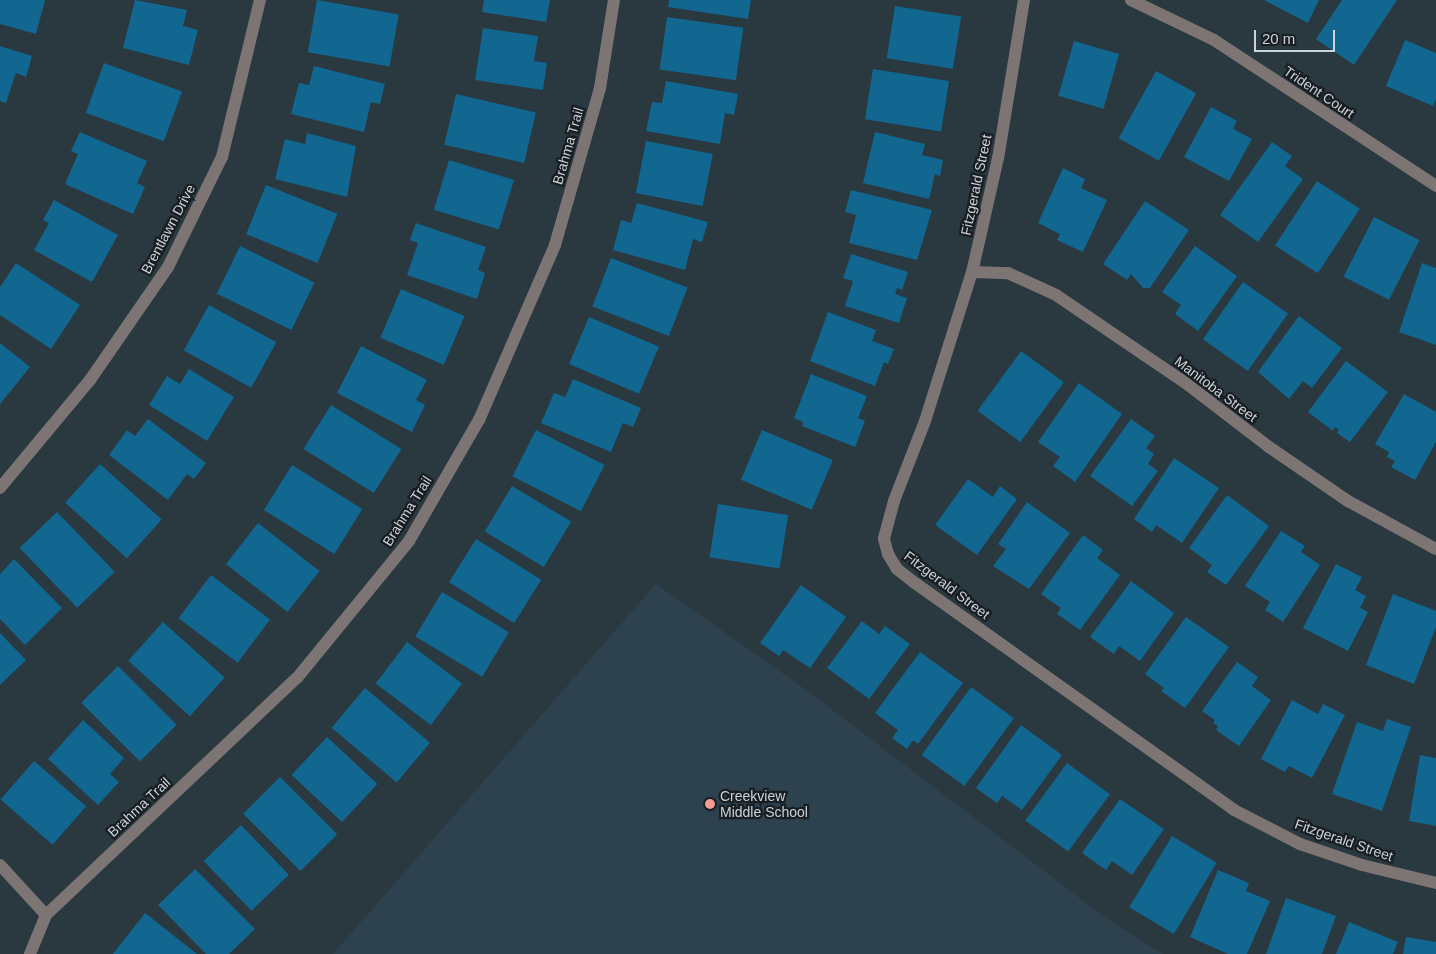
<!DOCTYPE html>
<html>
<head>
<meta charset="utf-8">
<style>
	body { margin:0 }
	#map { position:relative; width:1436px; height:954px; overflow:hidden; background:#2a3840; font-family:Helvetica,sans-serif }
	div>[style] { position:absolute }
	.built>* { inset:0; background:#2e414e }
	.building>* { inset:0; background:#11678f; transform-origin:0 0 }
	.minor>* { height:12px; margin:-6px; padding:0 6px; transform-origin:6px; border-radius:6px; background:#7d7574 }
	.dots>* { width:14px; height:14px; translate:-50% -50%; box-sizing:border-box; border:2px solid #181e22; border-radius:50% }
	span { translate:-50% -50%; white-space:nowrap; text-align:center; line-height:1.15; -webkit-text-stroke:4.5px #181e22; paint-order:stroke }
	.street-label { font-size:14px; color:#cbd3d8 }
	.poi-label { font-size:14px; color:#cbd3d8 }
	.left { translate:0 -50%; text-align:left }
	.scale { position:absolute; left:1254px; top:30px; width:81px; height:22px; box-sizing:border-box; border:2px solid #cbd3d8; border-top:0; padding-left:6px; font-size:15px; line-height:18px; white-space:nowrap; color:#cbd3d8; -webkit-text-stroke:4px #181e22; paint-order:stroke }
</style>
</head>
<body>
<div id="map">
	<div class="built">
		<i style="clip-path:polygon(656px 584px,805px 689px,1106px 918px,1163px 954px,333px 954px)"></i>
	</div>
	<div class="building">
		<i style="clip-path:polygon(0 0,45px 0,36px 34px,0 24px)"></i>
		<i style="clip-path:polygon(135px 0,187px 10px,183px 26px,198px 30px,189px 65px,123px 48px)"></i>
		<i style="left:317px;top:0;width:83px;height:53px;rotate:10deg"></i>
		<i style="clip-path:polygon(484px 0,550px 0,546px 22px,482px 12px)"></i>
		<i style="clip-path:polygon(669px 0,751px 0,748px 19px,668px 7px)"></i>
		<i style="clip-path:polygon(1264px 0,1319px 0,1308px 23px)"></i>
		<i style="clip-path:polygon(1342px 0,1397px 0,1354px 65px,1316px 39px)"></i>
		<i style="left:895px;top:6px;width:67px;height:53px;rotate:9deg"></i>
		<i style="left:667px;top:17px;width:77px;height:53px;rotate:8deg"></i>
		<i style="clip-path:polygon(483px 28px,538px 36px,534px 61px,547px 63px,543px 90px,475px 80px)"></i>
		<i style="clip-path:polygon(1405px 40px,1436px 53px,1436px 99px,1433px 106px,1386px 86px)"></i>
		<i style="left:1074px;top:41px;width:47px;height:57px;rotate:16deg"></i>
		<i style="clip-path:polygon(0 46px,32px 56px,26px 77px,16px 73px,6px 103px,0 101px)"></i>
		<i style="left:104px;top:63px;width:83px;height:53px;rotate:20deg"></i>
		<i style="clip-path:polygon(314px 66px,385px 84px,380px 104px,371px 102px,364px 132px,291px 114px,299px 83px,309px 85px)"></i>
		<i style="left:873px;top:69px;width:77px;height:51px;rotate:9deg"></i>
		<i style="left:1156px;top:71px;width:46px;height:77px;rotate:29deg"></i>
		<i style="clip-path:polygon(666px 81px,738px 94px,734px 115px,725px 113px,720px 144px,646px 131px,652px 102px,662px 103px)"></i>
		<i style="left:456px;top:94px;width:82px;height:52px;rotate:13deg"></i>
		<i style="clip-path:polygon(1211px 107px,1237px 121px,1233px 129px,1252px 139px,1229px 181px,1184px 157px)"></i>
		<i style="clip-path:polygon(80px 132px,147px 161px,137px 183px,145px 187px,133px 214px,65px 184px,78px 154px,71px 151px)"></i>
		<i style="clip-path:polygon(875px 132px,925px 144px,922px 155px,943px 160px,940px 176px,935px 174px,929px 199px,863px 183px)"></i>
		<i style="clip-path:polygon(307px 133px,356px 146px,347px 197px,275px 179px,285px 139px,305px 144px)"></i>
		<i style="left:646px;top:141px;width:68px;height:53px;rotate:11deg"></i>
		<i style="clip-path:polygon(1272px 142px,1292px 156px,1285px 166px,1303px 179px,1258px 242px,1220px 215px)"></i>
		<i style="left:449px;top:160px;width:68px;height:52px;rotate:17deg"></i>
		<i style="clip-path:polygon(1063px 168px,1085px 179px,1081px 188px,1107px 200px,1083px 252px,1057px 240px,1060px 234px,1038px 223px)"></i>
		<i style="left:1317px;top:181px;width:51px;height:77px;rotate:33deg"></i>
		<i style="left:266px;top:185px;width:77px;height:53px;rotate:22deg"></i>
		<i style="clip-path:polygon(851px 190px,932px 210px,917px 260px,849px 243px,856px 215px,845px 212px)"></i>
		<i style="clip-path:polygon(54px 200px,118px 235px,92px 282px,34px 250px,49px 223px,43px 220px)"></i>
		<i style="clip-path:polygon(1145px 201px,1189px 230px,1150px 288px,1143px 288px,1131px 274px,1127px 280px,1103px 264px)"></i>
		<i style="clip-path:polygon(637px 203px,708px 222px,702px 242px,693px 239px,685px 270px,613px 250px,621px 220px,631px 223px)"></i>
		<i style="left:1374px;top:217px;width:51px;height:67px;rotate:27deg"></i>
		<i style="clip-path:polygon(416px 223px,486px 247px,478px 270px,485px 273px,477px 299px,407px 275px,418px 243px,410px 240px)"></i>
		<i style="left:240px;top:246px;width:83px;height:53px;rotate:26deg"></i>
		<i style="clip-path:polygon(1195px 246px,1237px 276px,1198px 331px,1175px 314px,1181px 305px,1162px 292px)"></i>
		<i style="clip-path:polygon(851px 254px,908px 272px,902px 290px,897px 288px,895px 294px,907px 298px,899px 323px,845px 306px,853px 281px,843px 278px)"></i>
		<i style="left:611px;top:258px;width:82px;height:52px;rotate:21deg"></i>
		<i style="clip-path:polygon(16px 263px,80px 305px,51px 349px,0 315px,0 287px)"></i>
		<i style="clip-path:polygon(1422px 263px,1436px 268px,1436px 345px,1399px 332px)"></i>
		<i style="left:1243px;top:282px;width:55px;height:70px;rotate:35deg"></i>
		<i style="left:401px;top:289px;width:69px;height:53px;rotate:23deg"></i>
		<i style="left:209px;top:305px;width:77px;height:52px;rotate:29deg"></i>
		<i style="clip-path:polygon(828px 312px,876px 330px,872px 341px,894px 349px,888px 364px,884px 362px,875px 386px,810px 361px)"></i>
		<i style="clip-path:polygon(1299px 316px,1342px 348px,1312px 388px,1303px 381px,1289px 399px,1258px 372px)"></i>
		<i style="left:589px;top:317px;width:76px;height:51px;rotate:23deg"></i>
		<i style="clip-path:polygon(0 343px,30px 367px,0 404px)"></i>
		<i style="clip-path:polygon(361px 346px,427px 380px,416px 400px,425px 405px,412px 432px,337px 393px)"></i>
		<i style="left:1021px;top:351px;width:53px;height:74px;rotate:36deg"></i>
		<i style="clip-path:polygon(1346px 361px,1388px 392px,1350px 442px,1337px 433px,1339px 430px,1335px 427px,1333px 431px,1308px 412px)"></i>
		<i style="clip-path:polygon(189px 369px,234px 397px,207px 441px,149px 405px,167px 376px,180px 384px)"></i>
		<i style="clip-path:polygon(811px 374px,867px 396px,858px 418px,865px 421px,855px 447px,802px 426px,803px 422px,794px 418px)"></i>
		<i style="clip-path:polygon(573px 379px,641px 408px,633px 427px,623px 423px,611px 452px,541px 423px,554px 393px,565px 397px)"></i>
		<i style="clip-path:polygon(1079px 383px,1122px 414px,1075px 482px,1053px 466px,1060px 457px,1038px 442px)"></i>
		<i style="clip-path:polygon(1404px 394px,1436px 412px,1436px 442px,1415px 480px,1391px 467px,1395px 461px,1387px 457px,1389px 452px,1375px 444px)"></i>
		<i style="left:331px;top:405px;width:83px;height:52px;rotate:32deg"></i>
		<i style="clip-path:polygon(148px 419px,206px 463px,194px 479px,187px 474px,168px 500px,109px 455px,127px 430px,135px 436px)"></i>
		<i style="clip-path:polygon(1131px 419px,1155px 436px,1146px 448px,1154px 454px,1148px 464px,1158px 471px,1132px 506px,1090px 476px)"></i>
		<i style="left:536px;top:430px;width:77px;height:52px;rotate:27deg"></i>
		<i style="left:762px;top:430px;width:77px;height:54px;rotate:23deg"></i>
		<i style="clip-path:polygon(1174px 458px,1219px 488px,1182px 543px,1156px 525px,1152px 532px,1134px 519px)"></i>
		<i style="left:100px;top:464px;width:83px;height:52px;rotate:42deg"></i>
		<i style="left:292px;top:465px;width:83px;height:53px;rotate:32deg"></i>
		<i style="clip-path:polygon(968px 479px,993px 497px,1000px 486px,1017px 499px,977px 555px,935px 525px)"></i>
		<i style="left:512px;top:486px;width:69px;height:53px;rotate:31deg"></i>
		<i style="clip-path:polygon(1227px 495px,1269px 526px,1226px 585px,1207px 572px,1212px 565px,1189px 548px)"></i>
		<i style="clip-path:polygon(1027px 502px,1070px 533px,1029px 589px,993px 566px,1006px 549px,998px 544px)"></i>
		<i style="left:718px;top:504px;width:71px;height:54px;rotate:9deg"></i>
		<i style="left:57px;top:512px;width:83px;height:52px;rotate:46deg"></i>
		<i style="left:258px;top:523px;width:78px;height:52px;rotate:38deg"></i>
		<i style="clip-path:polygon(1281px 531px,1305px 546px,1301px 552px,1320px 565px,1283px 622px,1265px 610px,1270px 602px,1245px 586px)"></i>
		<i style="clip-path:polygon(1083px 535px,1103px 550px,1097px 558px,1120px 575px,1080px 630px,1057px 614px,1061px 608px,1041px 594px)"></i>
		<i style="left:476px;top:539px;width:77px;height:51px;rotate:32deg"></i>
		<i style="clip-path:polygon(14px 559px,62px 608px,25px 645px,0 619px,0 574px)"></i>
		<i style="clip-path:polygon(1336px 564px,1362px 577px,1355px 590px,1366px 596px,1360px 608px,1368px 612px,1348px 651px,1303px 628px)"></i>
		<i style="left:211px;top:575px;width:74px;height:54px;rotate:37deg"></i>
		<i style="clip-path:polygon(1131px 581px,1174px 613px,1140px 661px,1119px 646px,1114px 654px,1090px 637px)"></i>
		<i style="clip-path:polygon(801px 585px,846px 617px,810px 668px,783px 650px,779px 656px,760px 643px)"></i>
		<i style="left:442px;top:592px;width:78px;height:52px;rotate:31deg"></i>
		<i style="clip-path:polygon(1393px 594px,1436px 611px,1436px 627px,1414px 684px,1366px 665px)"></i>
		<i style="clip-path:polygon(1186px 617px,1229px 647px,1185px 708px,1161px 691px,1164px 688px,1145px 674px)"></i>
		<i style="clip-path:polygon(862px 621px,879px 634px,885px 626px,910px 644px,869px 699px,827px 668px)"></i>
		<i style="left:163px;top:622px;width:83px;height:52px;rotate:42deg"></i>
		<i style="clip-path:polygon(0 633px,26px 660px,0 685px)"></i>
		<i style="left:407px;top:642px;width:69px;height:52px;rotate:37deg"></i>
		<i style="clip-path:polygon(920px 652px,963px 683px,918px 744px,913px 740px,907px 749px,892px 738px,898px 730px,875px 713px)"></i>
		<i style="clip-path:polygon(1237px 662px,1258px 677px,1252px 686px,1271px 700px,1239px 746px,1216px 730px,1218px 726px,1213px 723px,1215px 720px,1202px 711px)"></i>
		<i style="left:118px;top:666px;width:83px;height:52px;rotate:45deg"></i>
		<i style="left:971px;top:687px;width:53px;height:84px;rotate:36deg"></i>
		<i style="left:365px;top:688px;width:85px;height:52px;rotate:40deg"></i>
		<i style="clip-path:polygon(1292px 700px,1318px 714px,1323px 704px,1345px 715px,1312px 778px,1289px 766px,1285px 772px,1261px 759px)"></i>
		<i style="clip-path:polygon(1387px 719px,1411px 727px,1382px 811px,1332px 794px,1357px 722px,1383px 731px)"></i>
		<i style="clip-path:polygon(83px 720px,124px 758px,110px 774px,119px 782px,98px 805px,48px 759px)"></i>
		<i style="clip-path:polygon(1021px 725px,1062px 755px,1022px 810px,1002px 796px,997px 803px,976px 788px)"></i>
		<i style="left:327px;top:737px;width:69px;height:52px;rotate:43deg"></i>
		<i style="clip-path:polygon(1420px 755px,1436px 758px,1436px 826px,1409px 821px)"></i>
		<i style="left:34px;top:761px;width:69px;height:51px;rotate:41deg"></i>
		<i style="left:1067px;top:763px;width:53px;height:71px;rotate:36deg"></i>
		<i style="left:280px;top:777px;width:81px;height:52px;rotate:45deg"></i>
		<i style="clip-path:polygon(1120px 799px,1164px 829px,1132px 875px,1112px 861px,1106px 870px,1082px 853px)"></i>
		<i style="left:241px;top:825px;width:69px;height:52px;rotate:46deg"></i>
		<i style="left:1172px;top:836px;width:52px;height:83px;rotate:31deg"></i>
		<i style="clip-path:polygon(195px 869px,255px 929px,229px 954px,206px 954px,158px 905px)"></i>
		<i style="clip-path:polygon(1218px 870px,1249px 883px,1246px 891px,1270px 901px,1247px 954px,1228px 954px,1190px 937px)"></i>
		<i style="clip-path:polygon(1286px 898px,1336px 916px,1322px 954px,1266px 954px)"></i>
		<i style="clip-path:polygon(145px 913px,197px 954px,113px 954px)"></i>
		<i style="clip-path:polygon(1349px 922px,1398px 942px,1393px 954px,1336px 954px)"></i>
		<i style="clip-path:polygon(1406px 937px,1436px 942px,1436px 954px,1403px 954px)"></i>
	</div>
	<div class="minor">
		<i style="left:1024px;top:0;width:160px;rotate:99.3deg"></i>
		<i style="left:998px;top:158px;width:117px;rotate:102.8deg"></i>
		<i style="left:972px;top:272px;width:156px;rotate:107.5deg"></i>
		<i style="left:925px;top:421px;width:86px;rotate:111.2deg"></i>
		<i style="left:894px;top:501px;width:39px;rotate:105deg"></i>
		<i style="left:884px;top:539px;width:16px;rotate:75deg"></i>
		<i style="left:888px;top:554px;width:17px;rotate:59deg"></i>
		<i style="left:897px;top:569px;width:23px;rotate:38deg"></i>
		<i style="left:915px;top:583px;width:392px;rotate:35.4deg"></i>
		<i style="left:1234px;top:810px;width:74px;rotate:27.3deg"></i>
		<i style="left:1300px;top:844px;width:65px;rotate:18.7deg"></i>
		<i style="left:1362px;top:865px;width:76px;rotate:13.7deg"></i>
		<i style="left:1131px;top:0;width:92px;rotate:25.7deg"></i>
		<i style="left:1214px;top:40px;width:266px;rotate:33.3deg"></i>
		<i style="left:972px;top:272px;width:36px;rotate:2deg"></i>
		<i style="left:1008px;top:273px;width:53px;rotate:24.6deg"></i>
		<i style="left:1056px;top:295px;width:158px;rotate:34.2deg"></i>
		<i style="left:1187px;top:384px;width:103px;rotate:37.5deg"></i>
		<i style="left:1269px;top:447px;width:96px;rotate:34.4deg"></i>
		<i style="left:1348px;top:501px;width:100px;rotate:28.6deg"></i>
		<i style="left:0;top:488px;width:141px;rotate:-50.2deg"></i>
		<i style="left:90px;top:380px;width:137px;rotate:-55.4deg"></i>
		<i style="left:168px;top:267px;width:123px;rotate:-63.9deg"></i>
		<i style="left:222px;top:157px;width:162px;rotate:-76.4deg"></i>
		<i style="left:0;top:865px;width:68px;rotate:47.4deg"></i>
		<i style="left:30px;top:954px;width:42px;rotate:-67.7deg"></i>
		<i style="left:46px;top:915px;width:345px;rotate:-43.4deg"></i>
		<i style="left:297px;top:678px;width:177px;rotate:-50.7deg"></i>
		<i style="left:409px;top:541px;width:140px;rotate:-60deg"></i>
		<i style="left:479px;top:420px;width:191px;rotate:-66.5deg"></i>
		<i style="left:555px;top:245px;width:163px;rotate:-74deg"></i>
		<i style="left:600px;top:88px;width:89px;rotate:-81deg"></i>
	</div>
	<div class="dots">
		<i style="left:710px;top:804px;background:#f59c96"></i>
	</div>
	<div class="street-label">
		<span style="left:1319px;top:92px;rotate:34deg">Trident Court</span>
		<span style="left:568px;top:146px;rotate:-74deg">Brahma Trail</span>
		<span style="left:976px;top:185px;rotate:-78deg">Fitzgerald Street</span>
		<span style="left:168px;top:229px;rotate:-62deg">Brentlawn Drive</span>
		<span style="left:1216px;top:389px;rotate:37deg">Manitoba Street</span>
		<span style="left:407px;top:511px;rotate:-58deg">Brahma Trail</span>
		<span style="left:947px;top:585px;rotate:37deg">Fitzgerald Street</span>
		<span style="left:139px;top:807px;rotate:-43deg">Brahma Trail</span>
		<span style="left:1344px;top:840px;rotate:19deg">Fitzgerald Street</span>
	</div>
	<div class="poi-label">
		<span class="left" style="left:720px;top:804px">Creekview<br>Middle School</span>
	</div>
	<div class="scale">20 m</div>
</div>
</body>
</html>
